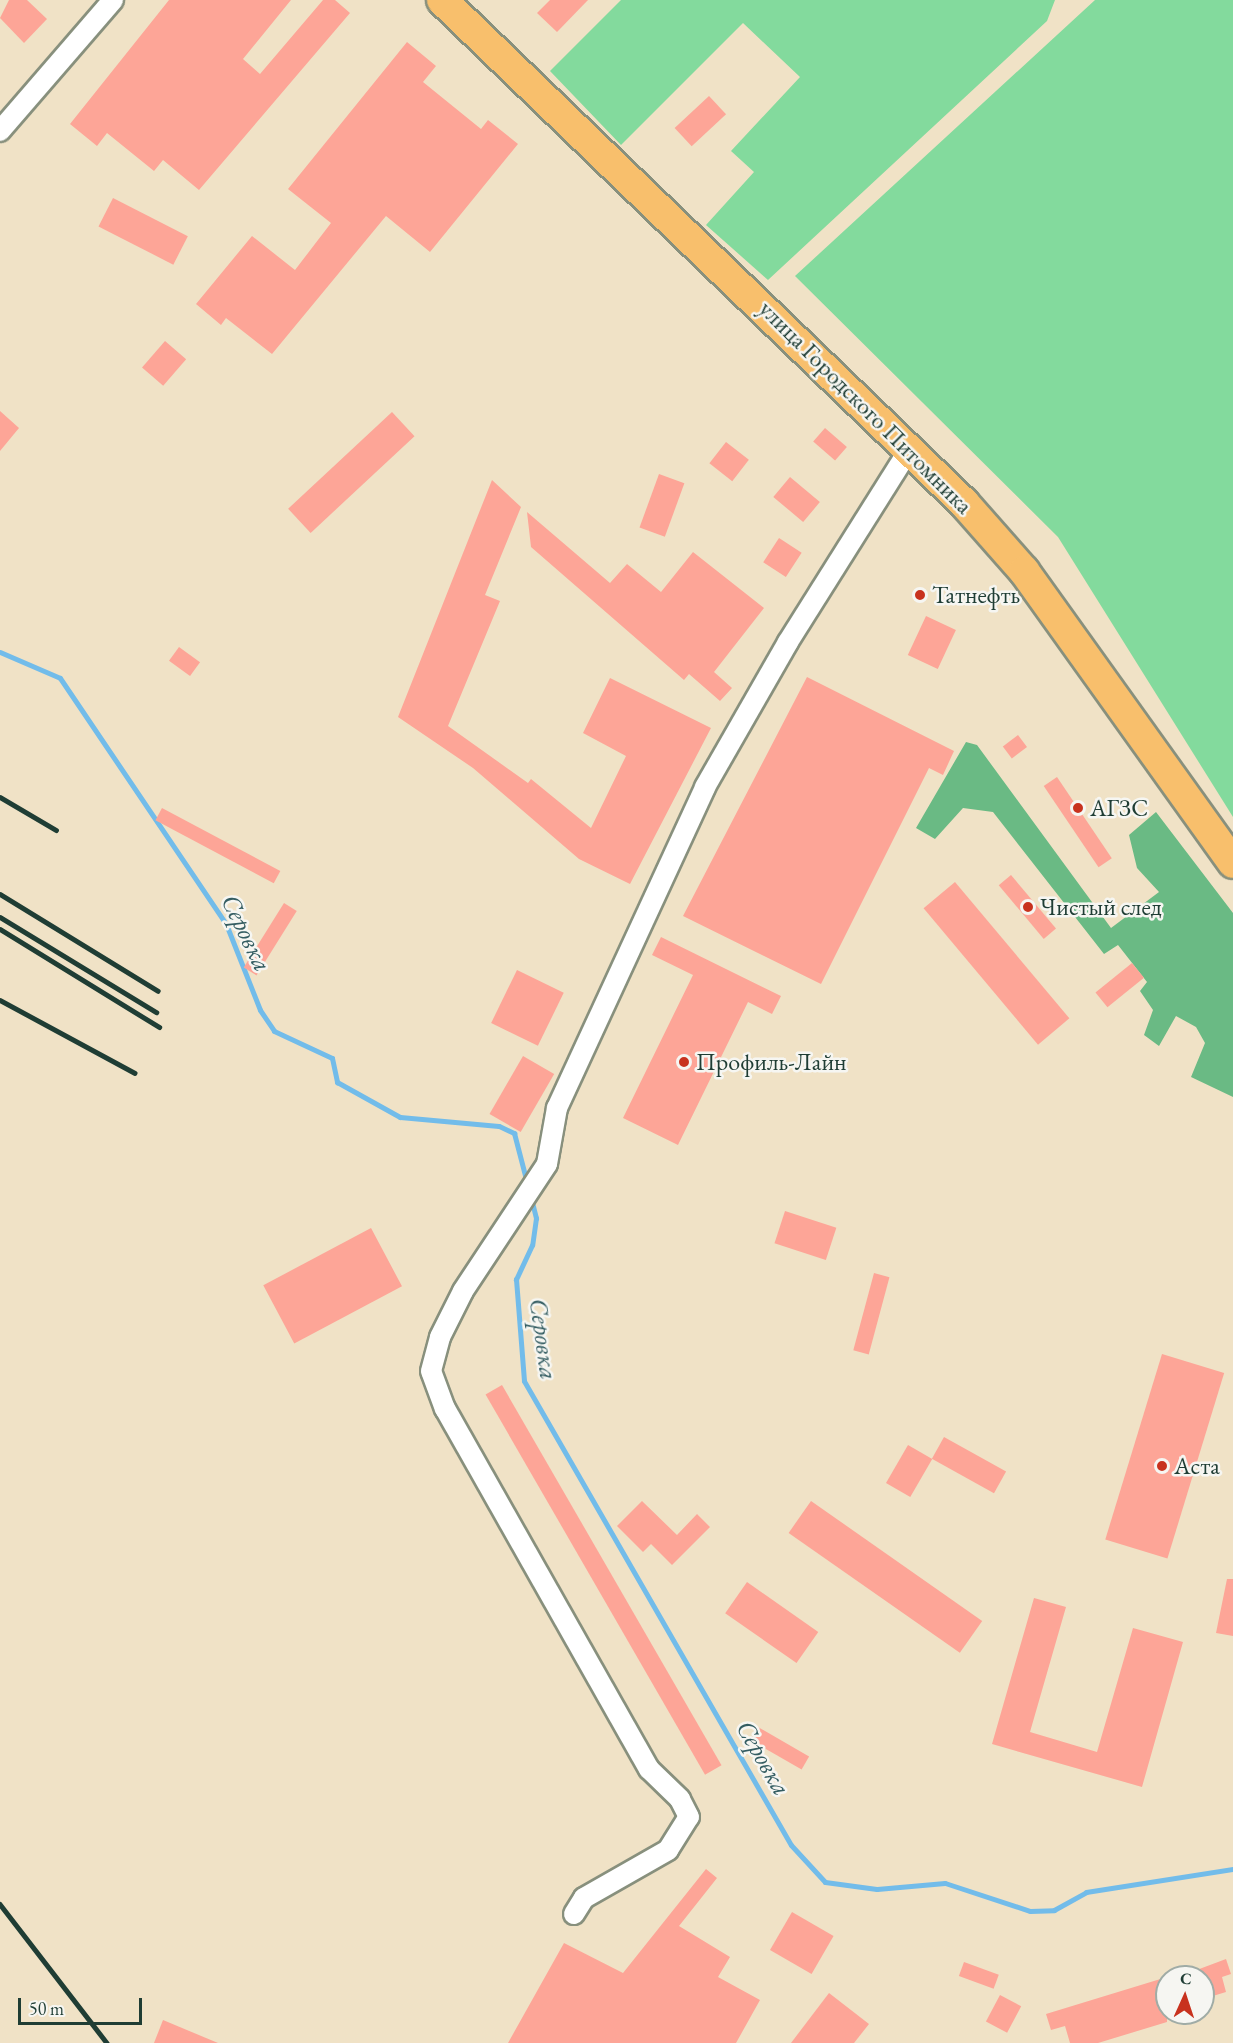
<!DOCTYPE html>
<html>
<head>
<meta charset="utf-8">
<style>
	body { margin:0 }
	#map { position:relative; width:1233px; height:2043px; overflow:hidden; background:#f0e2c6; font-family:"EB Garamond",serif }
	div>[style] { position:absolute }
	.green>* { inset:0; background:#83da9d }
	.forest>* { inset:0; background:#6aba84 }
	.stream>* { height:5px; margin:-2.5px; padding:0 2.5px; transform-origin:2.5px; border-radius:2.5px; background:#72bcea }
	.building>* { inset:0; background:#fda597; transform-origin:0 0 }
	.roads { filter:drop-shadow(2px 0 #88907d) drop-shadow(-2px 0 #88907d) drop-shadow(0 2px #88907d) drop-shadow(0 -2px #88907d) }
	.minor>* { height:20px; margin:-10px; padding:0 10px; transform-origin:10px; border-radius:10px; background:#fff }
	.primary>* { height:30px; margin:-15px; padding:0 15px; transform-origin:15px; border-radius:15px; background:#f8bf6c }
	.rail>* { height:4.5px; margin:-2.25px; padding:0 2.25px; transform-origin:2.25px; border-radius:2.25px; background:#1f3d34 }
	.dots>* { width:16px; height:16px; translate:-50% -50%; box-sizing:border-box; border:3px solid #f6f6f2; border-radius:50% }
	span { translate:-50% -50%; white-space:nowrap; text-align:center; line-height:1.15; -webkit-text-stroke:5px #f6f6f2; paint-order:stroke }
	.street-label { font-size:24px; color:#1f3d34 }
	.poi-label { font-size:24px; color:#1f3d34 }
	.left { translate:0 -50%; text-align:left }
	.water-label { font-size:26px; color:#345d62; font-style:italic }
	.north { position:absolute; left:1155px; top:1965px; width:60px; height:60px; box-sizing:border-box; background:#f6f6f2; border:2px solid #a0aca6; border-radius:50%; rotate:3deg; font-size:16px; font-weight:700; line-height:24px; text-align:center; color:#1f3d34 }
	.north::after { content:''; display:block; margin:auto; width:21px; height:27px; background:#c8321e; clip-path:polygon(50% 0,100% 100%,50% 72%,0 100%) }
	.scale { position:absolute; left:18px; top:1998px; width:124px; height:27px; box-sizing:border-box; border:3px solid #1f3d34; border-top:0; padding-left:8px; font-size:18px; line-height:21px; white-space:nowrap; color:#1f3d34; -webkit-text-stroke:4px #f6f6f2; paint-order:stroke }
</style>
</head>
<body>
<div id="map">
	<div class="green">
		<i style="clip-path:polygon(621px 0,1055px 0,1047px 21px,768px 280px,706px 225px,754px 172px,731px 151px,800px 77px,743px 23px,621px 145px,550px 71px)"></i>
		<i style="clip-path:polygon(1095px 0,1233px 0,1233px 817px,1058px 537px,795px 276px)"></i>
	</div>
	<div class="forest">
		<i style="clip-path:polygon(966px 742px,977px 745px,1111px 928px,1159px 892px,1137px 868px,1129px 835px,1156px 812px,1233px 913px,1233px 1097px,1191px 1077px,1205px 1043px,1196px 1027px,1176px 1016px,1159px 1046px,1144px 1035px,1153px 1010px,1140px 991px,1147px 982px,1118px 945px,1104px 954px,993px 812px,963px 808px,935px 839px,916px 828px)"></i>
	</div>
	<div class="stream">
		<i style="left:0;top:652px;width:65px;rotate:23.4deg"></i>
		<i style="left:60px;top:678px;width:297px;rotate:56deg"></i>
		<i style="left:226px;top:924px;width:92px;rotate:68.4deg"></i>
		<i style="left:260px;top:1010px;width:25px;rotate:56deg"></i>
		<i style="left:274px;top:1031px;width:64px;rotate:25deg"></i>
		<i style="left:332px;top:1058px;width:25px;rotate:78deg"></i>
		<i style="left:337px;top:1082px;width:72px;rotate:29.1deg"></i>
		<i style="left:400px;top:1117px;width:99px;rotate:5.2deg"></i>
		<i style="left:499px;top:1126px;width:17px;rotate:25deg"></i>
		<i style="left:514px;top:1133px;width:52px;rotate:75.4deg"></i>
		<i style="left:531px;top:1198px;width:21px;rotate:76deg"></i>
		<i style="left:536px;top:1218px;width:27px;rotate:98deg"></i>
		<i style="left:532px;top:1245px;width:38px;rotate:115deg"></i>
		<i style="left:516px;top:1279px;width:102px;rotate:85.5deg"></i>
		<i style="left:524px;top:1381px;width:535px;rotate:60.08deg"></i>
		<i style="left:791px;top:1845px;width:50px;rotate:47.4deg"></i>
		<i style="left:825px;top:1882px;width:52px;rotate:7.7deg"></i>
		<i style="left:877px;top:1889px;width:68px;rotate:-5deg"></i>
		<i style="left:945px;top:1883px;width:89px;rotate:18.2deg"></i>
		<i style="left:1030px;top:1911px;width:24px;rotate:-2deg"></i>
		<i style="left:1054px;top:1910px;width:37px;rotate:-29deg"></i>
		<i style="left:1086px;top:1892px;width:149px;rotate:-8.9deg"></i>
	</div>
	<div class="building">
		<i style="clip-path:polygon(9px 0,27px 0,47px 19px,24px 43px,0 18px)"></i>
		<i style="clip-path:polygon(169px 0,291px 0,243px 59px,260px 74px,323px 0,335px 0,350px 13px,199px 190px,163px 160px,154px 171px,107px 133px,97px 146px,70px 124px)"></i>
		<i style="clip-path:polygon(550px 0,588px 0,557px 32px,537px 13px)"></i>
		<i style="clip-path:polygon(407px 42px,436px 66px,423px 82px,481px 129px,488px 120px,518px 144px,430px 252px,386px 216px,272px 354px,226px 318px,221px 325px,196px 304px,252px 236px,295px 270px,331px 223px,288px 189px)"></i>
		<i style="left:709px;top:96px;width:25px;height:47px;rotate:47deg"></i>
		<i style="left:113px;top:198px;width:84px;height:32px;rotate:27deg"></i>
		<i style="left:165px;top:341px;width:28px;height:35px;rotate:41deg"></i>
		<i style="clip-path:polygon(0 411px,19px 428px,0 451px)"></i>
		<i style="left:392px;top:412px;width:33px;height:142px;rotate:47deg"></i>
		<i style="left:825px;top:428px;width:29px;height:18px;rotate:41deg"></i>
		<i style="left:726px;top:442px;width:29px;height:27px;rotate:38deg"></i>
		<i style="left:659px;top:474px;width:27px;height:57px;rotate:20deg"></i>
		<i style="left:790px;top:477px;width:39px;height:26px;rotate:40deg"></i>
		<i style="clip-path:polygon(492px 480px,521px 507px,485px 595px,500px 601px,448px 726px,528px 783px,531px 779px,591px 828px,626px 756px,583px 733px,610px 678px,711px 728px,630px 884px,579px 859px,473px 768px,398px 717px)"></i>
		<i style="clip-path:polygon(527px 512px,610px 583px,627px 564px,661px 592px,693px 552px,764px 608px,714px 672px,732px 688px,720px 701px,689px 674px,684px 680px,531px 547px)"></i>
		<i style="left:779px;top:538px;width:27px;height:29px;rotate:33deg"></i>
		<i style="left:926px;top:616px;width:33px;height:43px;rotate:25deg"></i>
		<i style="left:179px;top:647px;width:26px;height:17px;rotate:36deg"></i>
		<i style="clip-path:polygon(807px 677px,954px 751px,943px 775px,929px 768px,821px 984px,683px 916px)"></i>
		<i style="left:1018px;top:735px;width:15px;height:19px;rotate:53deg"></i>
		<i style="left:1057px;top:777px;width:98px;height:16px;rotate:56deg"></i>
		<i style="left:162px;top:808px;width:134px;height:14px;rotate:28deg"></i>
		<i style="left:1011px;top:875px;width:70px;height:16px;rotate:50deg"></i>
		<i style="left:955px;top:882px;width:178px;height:41px;rotate:50deg"></i>
		<i style="left:284px;top:903px;width:15px;height:76px;rotate:32deg"></i>
		<i style="clip-path:polygon(661px 937px,781px 996px,772px 1014px,748px 1002px,678px 1145px,623px 1118px,693px 975px,652px 955px)"></i>
		<i style="left:1132px;top:963px;width:19px;height:47px;rotate:51deg"></i>
		<i style="left:517px;top:970px;width:52px;height:59px;rotate:26deg"></i>
		<i style="left:523px;top:1056px;width:36px;height:67px;rotate:30deg"></i>
		<i style="left:785px;top:1211px;width:54px;height:34px;rotate:18deg"></i>
		<i style="left:371px;top:1228px;width:66px;height:122px;rotate:62deg"></i>
		<i style="left:874px;top:1273px;width:16px;height:80px;rotate:15deg"></i>
		<i style="left:1162px;top:1354px;width:65px;height:194px;rotate:17deg"></i>
		<i style="left:502px;top:1385px;width:439px;height:19px;rotate:60deg"></i>
		<i style="left:944px;top:1437px;width:71px;height:25px;rotate:29deg"></i>
		<i style="left:908px;top:1445px;width:28px;height:44px;rotate:30deg"></i>
		<i style="clip-path:polygon(642px 1501px,677px 1535px,697px 1514px,710px 1527px,672px 1565px,651px 1544px,643px 1552px,617px 1526px)"></i>
		<i style="left:811px;top:1501px;width:209px;height:39px;rotate:35deg"></i>
		<i style="clip-path:polygon(1227px 1579px,1233px 1579px,1233px 1636px,1216px 1633px)"></i>
		<i style="left:747px;top:1582px;width:87px;height:38px;rotate:35deg"></i>
		<i style="clip-path:polygon(1034px 1598px,1066px 1607px,1030px 1732px,1097px 1752px,1133px 1628px,1183px 1642px,1142px 1787px,992px 1744px)"></i>
		<i style="left:758px;top:1727px;width:59px;height:15px;rotate:30deg"></i>
		<i style="clip-path:polygon(706px 1869px,717px 1878px,679px 1926px,730px 1957px,718px 1977px,760px 2000px,736px 2043px,508px 2043px,564px 1943px,623px 1973px)"></i>
		<i style="left:792px;top:1912px;width:48px;height:44px;rotate:30deg"></i>
		<i style="clip-path:polygon(1226px 1959px,1231px 1974px,1222px 1977px,1226px 1992px,1203px 1999px,1203px 1977px,1178px 1977px)"></i>
		<i style="left:964px;top:1962px;width:37px;height:15px;rotate:20deg"></i>
		<i style="clip-path:polygon(1167px 1977px,1167px 2022px,1098px 2043px,1070px 2043px,1065px 2026px,1051px 2030px,1046px 2014px)"></i>
		<i style="clip-path:polygon(829px 1993px,869px 2024px,854px 2043px,791px 2043px)"></i>
		<i style="left:1000px;top:1995px;width:24px;height:30px;rotate:28deg"></i>
		<i style="clip-path:polygon(163px 2020px,218px 2043px,154px 2043px)"></i>
	</div>
	<div class="roads">
		<div class="minor">
			<i style="left:0;top:131px;width:173px;rotate:-49.2deg"></i>
			<i style="left:574px;top:1914px;width:19px;rotate:-58deg"></i>
			<i style="left:584px;top:1898px;width:97px;rotate:-29.7deg"></i>
			<i style="left:668px;top:1850px;width:39px;rotate:-58deg"></i>
			<i style="left:689px;top:1817px;width:20px;rotate:-117deg"></i>
			<i style="left:680px;top:1799px;width:43px;rotate:-135.9deg"></i>
			<i style="left:649px;top:1769px;width:414px;rotate:-119.5deg"></i>
			<i style="left:445px;top:1409px;width:40px;rotate:-110.2deg"></i>
			<i style="left:431px;top:1371px;width:35px;rotate:-75deg"></i>
			<i style="left:440px;top:1337px;width:51px;rotate:-63.4deg"></i>
			<i style="left:463px;top:1291px;width:152px;rotate:-56.5deg"></i>
			<i style="left:547px;top:1164px;width:57px;rotate:-79.9deg"></i>
			<i style="left:557px;top:1108px;width:353px;rotate:-65.2deg"></i>
			<i style="left:705px;top:787px;width:167px;rotate:-60.2deg"></i>
			<i style="left:788px;top:642px;width:229px;rotate:-57.8deg"></i>
		</div>
		<div class="primary">
			<i style="left:442px;top:0;width:725px;rotate:43.94deg"></i>
			<i style="left:964px;top:503px;width:91px;rotate:48.6deg"></i>
			<i style="left:1024px;top:571px;width:359px;rotate:54.4deg"></i>
		</div>
	</div>
	<div class="rail">
		<i style="left:0;top:797px;width:65px;rotate:30.5deg"></i>
		<i style="left:0;top:894px;width:185px;rotate:31.5deg"></i>
		<i style="left:0;top:917px;width:183px;rotate:31.3deg"></i>
		<i style="left:0;top:929px;width:187px;rotate:31.6deg"></i>
		<i style="left:0;top:1000px;width:153px;rotate:28.4deg"></i>
		<i style="left:0;top:1904px;width:175px;rotate:52.4deg"></i>
	</div>
	<div class="dots">
		<i style="left:920px;top:595px;background:#c8321e"></i>
		<i style="left:1078px;top:808px;background:#c8321e"></i>
		<i style="left:1028px;top:907px;background:#c8321e"></i>
		<i style="left:684px;top:1062px;background:#c8321e"></i>
		<i style="left:1162px;top:1466px;background:#c8321e"></i>
	</div>
	<div class="street-label">
		<span style="left:866px;top:407px;rotate:45deg">улица Городского Питомника</span>
	</div>
	<div class="poi-label">
		<span class="left" style="left:932px;top:595px">Татнефть</span>
		<span class="left" style="left:1090px;top:808px">АГЗС</span>
		<span class="left" style="left:1040px;top:907px">Чистый след</span>
		<span class="left" style="left:696px;top:1062px">Профиль-Лайн</span>
		<span class="left" style="left:1174px;top:1466px">Аста</span>
	</div>
	<div class="water-label">
		<span style="left:246px;top:933px;rotate:64deg">Серовка</span>
		<span style="left:543px;top:1339px;rotate:82deg">Серовка</span>
		<span style="left:763px;top:1758px;rotate:60deg">Серовка</span>
	</div>
	<div class="north">С</div>
	<div class="scale">50 m</div>
</div>
</body>
</html>
